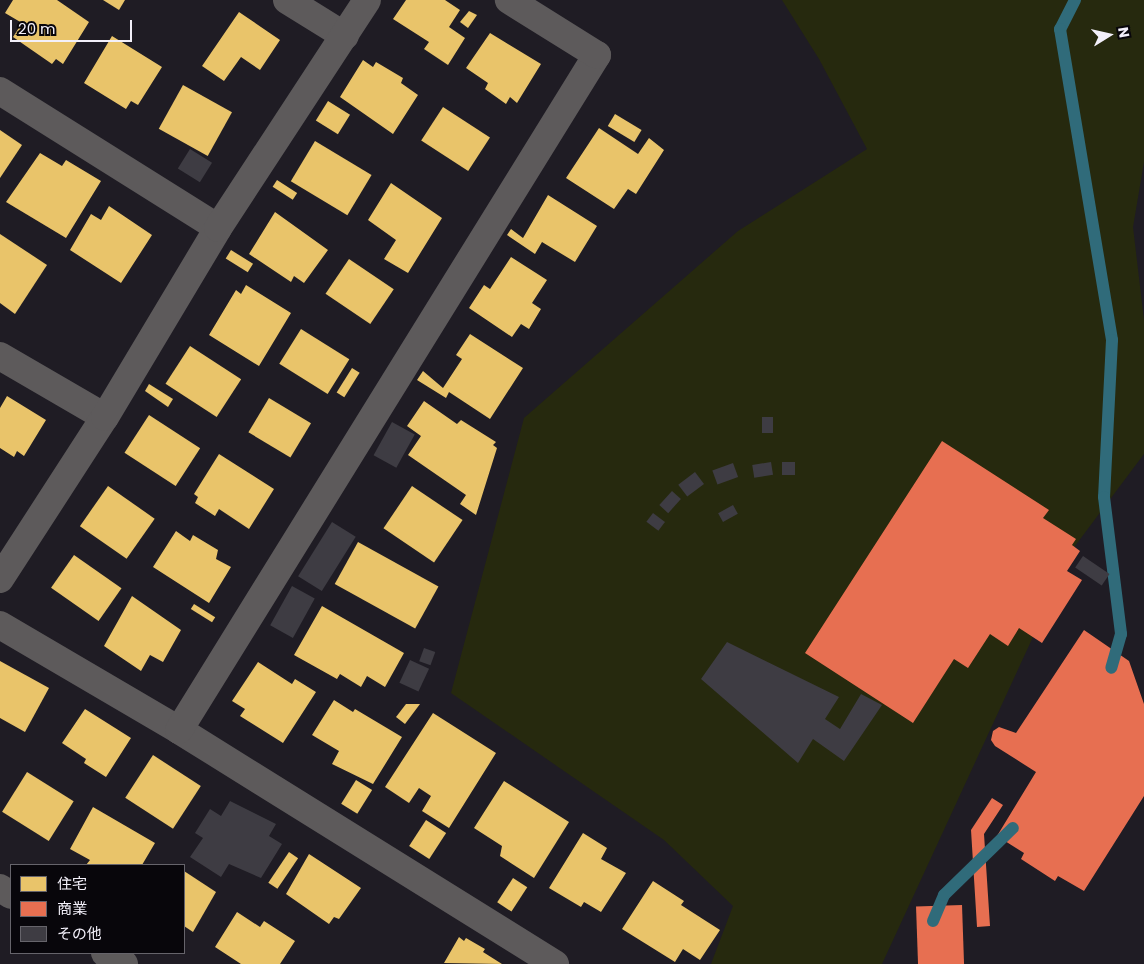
<!DOCTYPE html>
<html>
<head>
<meta charset="utf-8">
<style>
	body { margin:0 }
	#map { position:relative; width:1144px; height:964px; overflow:hidden; background:#1f1c24; font-family:Poppins,"Noto Sans JP",sans-serif }
	div>[style] { position:absolute }
	.green>* { inset:0; background:#26290e }
	.homes>* { inset:0; background:#e9c46a; transform-origin:0 0 }
	.shops>* { inset:0; background:#e76f51; transform-origin:0 0 }
	.stream>* { height:12px; margin:-6px; padding:0 6px; transform-origin:6px; border-radius:6px; background:#306b7a }
	.building>* { inset:0; background:#3e3c43; transform-origin:0 0 }
	.minor>* { height:28px; margin:-14px; padding:0 14px; transform-origin:14px; border-radius:14px; background:#5d5a5b }
	.tertiary>* { height:28px; margin:-14px; padding:0 14px; transform-origin:14px; border-radius:14px; background:#5d5a5b }
	span { translate:-50% -50%; white-space:nowrap; text-align:center; line-height:1.15; -webkit-text-stroke:5px #08060b; paint-order:stroke }
	.legend { position:absolute; left:10px; top:864px; width:175px; height:90px; box-sizing:border-box; background:#08060b; border:1px solid #66646b; margin:0; padding:6px 9px; list-style:none; font-size:15px; color:#f3f0fa }
	.legend li { display:flex; align-items:center; gap:10px; height:25px }
	.legend b { width:25px; border:1px solid #66646b }
	.north { position:absolute; left:1084px; top:10px; width:50px; height:50px; -webkit-text-stroke:4px #08060b; paint-order:stroke; rotate:80deg; font-size:14px; font-weight:700; line-height:20px; text-align:center; color:#f3f0fa }
	.north::after { content:''; display:block; margin:auto; width:18px; height:22px; background:#f3f0fa; clip-path:polygon(50% 0,100% 100%,50% 72%,0 100%) }
	.scale { position:absolute; left:10px; top:20px; width:122px; height:22px; box-sizing:border-box; border:2px solid #f3f0fa; border-top:0; padding-left:6px; font-size:15px; line-height:18px; white-space:nowrap; color:#f3f0fa; -webkit-text-stroke:4px #08060b; paint-order:stroke }
</style>
</head>
<body>
<div id="map">
	<div class="green">
		<i style="clip-path:polygon(782px 0,1144px 0,1144px 162px,1133px 227px,1144px 320px,1144px 454px,1075px 546px,882px 964px,711px 964px,733px 906px,664px 840px,451px 693px,524px 418px,738px 231px,867px 149px,819px 59px)"></i>
	</div>
	<div class="homes">
		<i style="clip-path:polygon(13px 0,57px 0,89px 22px,63px 64px,56px 59px,52px 64px,13px 37px,22px 23px,5px 13px)"></i>
		<i style="clip-path:polygon(103px 0,125px 0,119px 10px)"></i>
		<i style="clip-path:polygon(406px 0,445px 0,460px 10px,449px 27px,465px 38px,448px 65px,424px 49px,429px 42px,393px 19px)"></i>
		<i style="clip-path:polygon(469px 11px,477px 15px,468px 28px,460px 22px)"></i>
		<i style="clip-path:polygon(239px 12px,280px 40px,260px 70px,241px 57px,224px 81px,202px 66px)"></i>
		<i style="clip-path:polygon(490px 33px,541px 64px,517px 103px,510px 97px,506px 104px,485px 89px,488px 83px,466px 68px)"></i>
		<i style="clip-path:polygon(112px 36px,162px 67px,138px 105px,131px 101px,126px 109px,84px 83px)"></i>
		<i style="clip-path:polygon(363px 60px,373px 67px,376px 62px,403px 78px,401px 83px,418px 95px,393px 134px,340px 97px)"></i>
		<i style="left:183px;top:85px;width:56px;height:50px;rotate:29deg"></i>
		<i style="left:328px;top:101px;width:26px;height:23px;rotate:32deg"></i>
		<i style="left:443px;top:107px;width:56px;height:40px;rotate:33deg"></i>
		<i style="left:615px;top:114px;width:31px;height:14px;rotate:31deg"></i>
		<i style="clip-path:polygon(599px 128px,638px 154px,649px 138px,664px 150px,636px 194px,628px 189px,614px 209px,566px 178px)"></i>
		<i style="clip-path:polygon(0 130px,22px 145px,0 178px)"></i>
		<i style="left:315px;top:141px;width:66px;height:47px;rotate:31deg"></i>
		<i style="clip-path:polygon(40px 153px,62px 166px,66px 160px,101px 181px,66px 238px,6px 202px)"></i>
		<i style="left:277px;top:180px;width:24px;height:8px;rotate:33deg"></i>
		<i style="clip-path:polygon(391px 183px,442px 218px,408px 273px,384px 259px,396px 240px,368px 220px)"></i>
		<i style="clip-path:polygon(548px 195px,597px 226px,575px 262px,542px 242px,535px 254px,507px 235px,511px 229px,523px 238px)"></i>
		<i style="clip-path:polygon(109px 206px,152px 235px,121px 283px,70px 250px,91px 214px,101px 220px)"></i>
		<i style="clip-path:polygon(275px 212px,328px 250px,304px 283px,294px 276px,291px 282px,249px 254px)"></i>
		<i style="clip-path:polygon(0 234px,47px 265px,15px 314px,0 303px)"></i>
		<i style="left:231px;top:250px;width:26px;height:10px;rotate:32deg"></i>
		<i style="clip-path:polygon(511px 257px,547px 280px,532px 303px,541px 309px,529px 329px,521px 324px,512px 337px,469px 308px,484px 285px,490px 289px)"></i>
		<i style="left:349px;top:259px;width:54px;height:42px;rotate:34deg"></i>
		<i style="clip-path:polygon(246px 285px,291px 313px,259px 366px,209px 335px,236px 290px,241px 294px)"></i>
		<i style="left:301px;top:329px;width:57px;height:41px;rotate:32deg"></i>
		<i style="clip-path:polygon(470px 334px,523px 368px,490px 419px,449px 392px,446px 398px,417px 380px,423px 371px,443px 388px,462px 359px,456px 355px)"></i>
		<i style="left:190px;top:346px;width:61px;height:45px;rotate:33deg"></i>
		<i style="left:352px;top:368px;width:9px;height:29px;rotate:32deg"></i>
		<i style="clip-path:polygon(149px 384px,173px 399px,168px 407px,145px 391px)"></i>
		<i style="clip-path:polygon(7px 396px,46px 420px,24px 456px,17px 451px,14px 457px,0 448px,0 408px)"></i>
		<i style="left:269px;top:398px;width:49px;height:40px;rotate:31deg"></i>
		<i style="clip-path:polygon(424px 401px,457px 424px,461px 420px,496px 442px,493px 445px,497px 448px,476px 515px,460px 504px,466px 495px,408px 455px,421px 436px,407px 426px)"></i>
		<i style="left:149px;top:415px;width:61px;height:45px;rotate:33deg"></i>
		<i style="clip-path:polygon(219px 454px,274px 489px,249px 529px,219px 509px,215px 516px,195px 503px,198px 497px,194px 494px)"></i>
		<i style="left:108px;top:486px;width:57px;height:49px;rotate:35deg"></i>
		<i style="left:412px;top:486px;width:61px;height:51px;rotate:34deg"></i>
		<i style="clip-path:polygon(176px 531px,190px 541px,193px 535px,218px 550px,216px 559px,231px 567px,209px 603px,153px 567px)"></i>
		<i style="left:358px;top:542px;width:92px;height:48px;rotate:29deg"></i>
		<i style="left:74px;top:555px;width:58px;height:40px;rotate:35deg"></i>
		<i style="clip-path:polygon(132px 596px,181px 630px,163px 662px,150px 655px,141px 671px,104px 646px)"></i>
		<i style="left:194px;top:604px;width:25px;height:6px;rotate:32deg"></i>
		<i style="clip-path:polygon(322px 606px,404px 653px,385px 687px,367px 676px,361px 687px,340px 674px,337px 679px,294px 655px)"></i>
		<i style="clip-path:polygon(0 661px,49px 688px,25px 732px,0 718px)"></i>
		<i style="clip-path:polygon(258px 662px,292px 684px,295px 679px,316px 692px,283px 743px,240px 716px,245px 709px,232px 701px)"></i>
		<i style="clip-path:polygon(334px 700px,353px 712px,355px 709px,402px 737px,373px 784px,332px 764px,339px 751px,312px 735px)"></i>
		<i style="clip-path:polygon(406px 704px,420px 704px,405px 724px,396px 717px)"></i>
		<i style="clip-path:polygon(85px 709px,131px 738px,106px 777px,84px 763px,86px 759px,62px 743px)"></i>
		<i style="clip-path:polygon(433px 713px,496px 753px,449px 828px,422px 811px,431px 796px,419px 788px,409px 803px,385px 787px)"></i>
		<i style="left:153px;top:755px;width:57px;height:51px;rotate:33deg"></i>
		<i style="left:27px;top:772px;width:55px;height:47px;rotate:32deg"></i>
		<i style="left:356px;top:780px;width:19px;height:28px;rotate:32deg"></i>
		<i style="clip-path:polygon(504px 781px,569px 822px,534px 878px,500px 856px,502px 846px,474px 828px)"></i>
		<i style="clip-path:polygon(93px 807px,155px 843px,142px 865px,86px 865px,90px 860px,70px 849px)"></i>
		<i style="left:426px;top:820px;width:24px;height:31px;rotate:33deg"></i>
		<i style="clip-path:polygon(583px 833px,607px 848px,601px 859px,626px 873px,601px 912px,584px 902px,581px 907px,549px 888px)"></i>
		<i style="left:289px;top:852px;width:11px;height:37px;rotate:34deg"></i>
		<i style="clip-path:polygon(309px 854px,361px 888px,339px 919px,334px 917px,329px 924px,286px 894px)"></i>
		<i style="clip-path:polygon(184px 871px,216px 892px,193px 932px,184px 926px)"></i>
		<i style="left:513px;top:878px;width:17px;height:29px;rotate:33deg"></i>
		<i style="clip-path:polygon(653px 881px,684px 901px,681px 905px,720px 930px,700px 960px,683px 949px,675px 962px,622px 929px)"></i>
		<i style="clip-path:polygon(237px 912px,260px 927px,264px 921px,295px 941px,280px 964px,241px 964px,215px 947px)"></i>
		<i style="clip-path:polygon(459px 937px,464px 941px,466px 938px,485px 949px,483px 952px,502px 964px,444px 963px)"></i>
	</div>
	<div class="shops">
		<i style="clip-path:polygon(942px 441px,1049px 510px,1043px 518px,1076px 539px,1072px 545px,1080px 551px,1067px 571px,1082px 580px,1042px 643px,1019px 628px,1008px 646px,990px 634px,968px 668px,954px 659px,913px 723px,805px 653px)"></i>
		<i style="clip-path:polygon(1084px 630px,1129px 661px,1144px 704px,1144px 796px,1084px 891px,1058px 876px,1055px 881px,1021px 859px,1024px 853px,997px 836px,1036px 772px,995px 746px,991px 740px,993px 731px,999px 727px,1016px 733px)"></i>
		<i style="clip-path:polygon(992px 798px,1003px 805px,984px 834px,990px 926px,977px 927px,971px 830px)"></i>
		<i style="left:962px;top:905px;width:59px;height:46px;rotate:88deg"></i>
	</div>
	<div class="stream">
		<i style="left:1075px;top:0;width:33px;rotate:117deg"></i>
		<i style="left:1060px;top:29px;width:315px;rotate:80.5deg"></i>
		<i style="left:1112px;top:340px;width:157px;rotate:92.9deg"></i>
		<i style="left:1104px;top:497px;width:138px;rotate:82.9deg"></i>
		<i style="left:1121px;top:634px;width:35px;rotate:106deg"></i>
		<i style="left:933px;top:921px;width:28px;rotate:-67deg"></i>
		<i style="left:944px;top:895px;width:96px;rotate:-44.2deg"></i>
	</div>
	<div class="building">
		<i style="left:190px;top:149px;width:26px;height:23px;rotate:32deg"></i>
		<i style="left:762px;top:417px;width:11px;height:16px"></i>
		<i style="left:392px;top:422px;width:26px;height:38px;rotate:29deg"></i>
		<i style="left:771px;top:462px;width:13px;height:19px;rotate:81deg"></i>
		<i style="left:782px;top:462px;width:13px;height:13px"></i>
		<i style="left:733px;top:463px;width:15px;height:22px;rotate:70deg"></i>
		<i style="left:695px;top:472px;width:15px;height:21px;rotate:53deg"></i>
		<i style="left:672px;top:491px;width:12px;height:19px;rotate:42deg"></i>
		<i style="left:733px;top:505px;width:10px;height:17px;rotate:61deg"></i>
		<i style="left:653px;top:513px;width:15px;height:11px;rotate:37deg"></i>
		<i style="left:332px;top:522px;width:28px;height:64px;rotate:32deg"></i>
		<i style="left:1083px;top:556px;width:32px;height:14px;rotate:34deg"></i>
		<i style="left:292px;top:586px;width:26px;height:45px;rotate:29deg"></i>
		<i style="clip-path:polygon(727px 642px,839px 697px,825px 719px,840px 729px,861px 694px,882px 705px,844px 761px,813px 739px,798px 763px,701px 679px)"></i>
		<i style="left:424px;top:648px;width:12px;height:14px;rotate:20deg"></i>
		<i style="left:410px;top:660px;width:21px;height:25px;rotate:25deg"></i>
		<i style="clip-path:polygon(230px 801px,276px 824px,269px 836px,282px 844px,261px 878px,229px 864px,221px 877px,190px 857px,203px 838px,195px 833px,210px 809px,221px 816px)"></i>
	</div>
	<div class="minor">
		<i style="left:287px;top:0;width:68px;rotate:31.8deg"></i>
		<i style="left:0;top:91px;width:257px;rotate:32.1deg"></i>
		<i style="left:0;top:356px;width:121px;rotate:30.2deg"></i>
		<i style="left:0;top:579px;width:193px;rotate:-57.1deg"></i>
		<i style="left:105px;top:417px;width:220px;rotate:-59.1deg"></i>
		<i style="left:218px;top:228px;width:272px;rotate:-56.8deg"></i>
		<i style="left:0;top:625px;width:208px;rotate:30.4deg"></i>
		<i style="left:179px;top:730px;width:443px;rotate:31.9deg"></i>
		<i style="left:179px;top:730px;width:794px;rotate:-58.23deg"></i>
		<i style="left:597px;top:55px;width:104px;rotate:-148deg"></i>
	</div>
	<div class="tertiary">
		<i style="left:0;top:888px;width:13px;rotate:32deg"></i>
		<i style="left:105px;top:953px;width:22px;rotate:30deg"></i>
	</div>
	<ul class="legend">
	<li><b style="height:14px;background:#e9c46a"></b>住宅</li>
	<li><b style="height:14px;background:#e76f51"></b>商業</li>
	<li><b style="height:14px;background:#3e3c43"></b>その他</li>
	</ul>
	<div class="north">N</div>
	<div class="scale">20 m</div>
</div>
</body>
</html>
